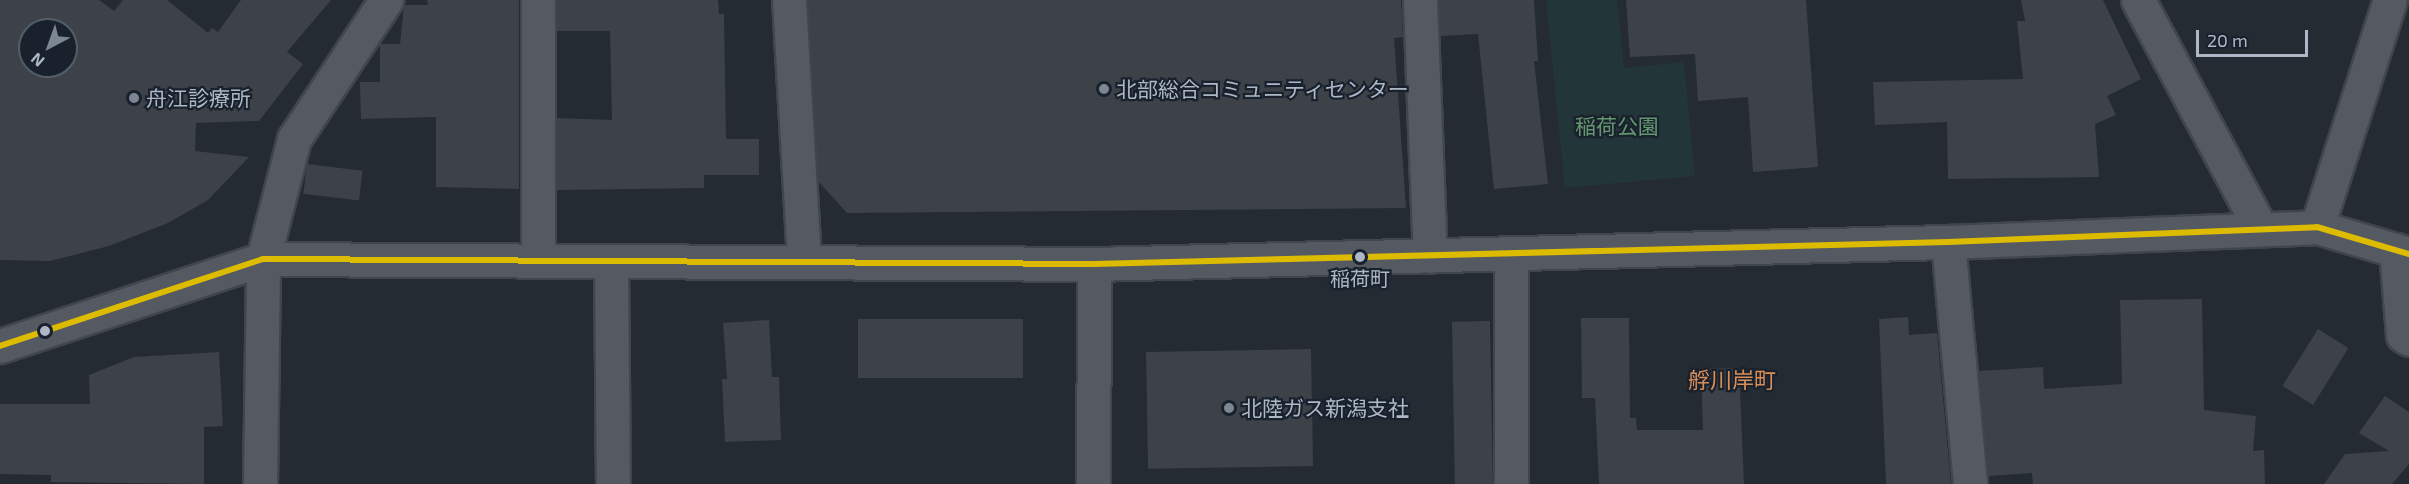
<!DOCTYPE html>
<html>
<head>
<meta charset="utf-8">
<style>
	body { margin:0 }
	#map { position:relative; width:2409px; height:484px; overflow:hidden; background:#252b33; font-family:"Exo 2","Noto Sans JP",sans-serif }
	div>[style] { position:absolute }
	.green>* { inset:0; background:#223539 }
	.building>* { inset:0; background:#3d4249; transform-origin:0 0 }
	.roads { filter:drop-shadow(2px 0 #41464c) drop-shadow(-2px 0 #41464c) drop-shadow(0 2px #41464c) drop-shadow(0 -2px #41464c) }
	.minor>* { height:33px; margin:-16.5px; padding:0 16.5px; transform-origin:16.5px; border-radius:16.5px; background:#545962 }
	.bus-1>* { height:6px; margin:-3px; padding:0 3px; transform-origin:3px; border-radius:3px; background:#db0 }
	.dots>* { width:16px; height:16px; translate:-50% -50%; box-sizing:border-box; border:3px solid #19212d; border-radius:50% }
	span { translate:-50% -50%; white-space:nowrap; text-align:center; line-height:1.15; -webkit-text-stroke:4.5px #19212d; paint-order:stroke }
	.bus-label { font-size:20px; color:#adb7c6 }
	.poi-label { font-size:21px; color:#adb7c6 }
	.left { translate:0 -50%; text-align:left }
	.park-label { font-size:21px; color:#649770 }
	.neighbourhood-label { font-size:22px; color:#d88e57 }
	.north { position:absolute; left:18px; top:18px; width:60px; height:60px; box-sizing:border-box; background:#19212d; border:2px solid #545d6a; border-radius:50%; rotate:221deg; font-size:16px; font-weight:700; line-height:24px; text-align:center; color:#adb7c6 }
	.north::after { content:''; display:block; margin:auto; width:21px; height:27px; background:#7d8693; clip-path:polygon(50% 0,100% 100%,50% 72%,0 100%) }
	.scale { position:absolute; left:2196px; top:30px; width:112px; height:27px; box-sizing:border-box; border:3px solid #adb7c6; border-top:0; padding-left:8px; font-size:18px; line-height:21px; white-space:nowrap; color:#adb7c6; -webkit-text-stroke:4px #19212d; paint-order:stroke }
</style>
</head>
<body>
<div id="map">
	<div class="green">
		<i style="clip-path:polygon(1546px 0,1617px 0,1624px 68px,1684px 62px,1695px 176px,1565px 188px)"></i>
	</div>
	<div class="building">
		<i style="clip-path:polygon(evenodd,0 0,99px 0,114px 11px,123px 0,167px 0,208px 33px,212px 28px,218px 32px,241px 0,331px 0,287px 52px,303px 64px,259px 121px,196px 123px,195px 151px,249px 157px,208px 200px,168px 223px,109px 246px,50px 261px,0 260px,0 0,30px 30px,66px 30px,66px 66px,30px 66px,30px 30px)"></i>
		<i style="clip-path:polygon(427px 0,519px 0,519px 189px,436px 187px,436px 117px,361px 119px,360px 82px,380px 82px,380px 44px,400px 44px,404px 5px,428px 5px)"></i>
		<i style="clip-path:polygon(557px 0,718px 0,719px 14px,724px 14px,726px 139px,759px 139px,759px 175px,704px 175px,704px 188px,557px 190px,557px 118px,612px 120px,610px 31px,557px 31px)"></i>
		<i style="clip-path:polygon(808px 0,1401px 0,1403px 37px,1394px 38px,1406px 208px,847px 213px,818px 181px)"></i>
		<i style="clip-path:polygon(1439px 0,1534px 0,1538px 61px,1534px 61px,1548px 184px,1494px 189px,1478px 34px,1440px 36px)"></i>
		<i style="clip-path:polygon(1626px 0,1806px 0,1818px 167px,1753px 172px,1748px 97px,1698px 101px,1695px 54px,1630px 57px)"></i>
		<i style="clip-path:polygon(2021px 0,2103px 0,2141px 79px,2107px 96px,2116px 115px,2095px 124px,2099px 177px,1948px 179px,1947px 122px,1875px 125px,1873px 82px,2023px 79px,2017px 21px,2025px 21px)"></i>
		<i style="left:307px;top:164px;width:56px;height:30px;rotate:7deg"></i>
		<i style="clip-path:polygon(2202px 299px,2204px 410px,2256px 416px,2253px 451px,2264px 450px,2265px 484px,2033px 484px,2032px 473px,1988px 476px,1979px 371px,2043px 367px,2044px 389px,2122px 384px,2120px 300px)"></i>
		<i style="clip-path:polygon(1908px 317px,1909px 335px,1937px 333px,1951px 484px,1886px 484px,1879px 319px)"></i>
		<i style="clip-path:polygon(1581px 318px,1629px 318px,1630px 418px,1636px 418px,1637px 430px,1703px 430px,1701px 369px,1739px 368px,1744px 484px,1599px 484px,1595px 398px,1582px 398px)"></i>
		<i style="left:1023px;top:319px;width:59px;height:165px;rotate:90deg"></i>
		<i style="clip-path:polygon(769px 320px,772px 377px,779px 377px,781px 440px,725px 442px,722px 379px,727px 379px,723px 323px)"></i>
		<i style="left:1490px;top:321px;width:163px;height:38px;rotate:89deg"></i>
		<i style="left:2318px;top:329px;width:36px;height:67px;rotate:32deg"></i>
		<i style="left:1311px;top:349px;width:117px;height:165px;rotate:89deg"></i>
		<i style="clip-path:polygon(219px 352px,223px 426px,204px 427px,204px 484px,51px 482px,51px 475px,0 474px,0 404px,90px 404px,89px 375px,134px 357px)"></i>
		<i style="clip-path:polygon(2385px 396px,2409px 412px,2409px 464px,2392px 484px,2324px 484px,2345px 454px,2389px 451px,2359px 433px)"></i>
	</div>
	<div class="roads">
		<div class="minor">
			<i style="left:538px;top:0;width:261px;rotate:90deg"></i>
			<i style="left:789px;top:0;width:262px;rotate:86.7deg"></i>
			<i style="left:1420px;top:0;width:256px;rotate:87.8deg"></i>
			<i style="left:2138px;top:0;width:260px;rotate:61.8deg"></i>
			<i style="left:2317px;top:227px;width:238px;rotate:-72.2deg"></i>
			<i style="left:1948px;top:242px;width:243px;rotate:84.8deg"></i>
			<i style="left:2396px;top:250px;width:85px;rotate:85.3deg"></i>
			<i style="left:2403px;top:335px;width:7px;rotate:34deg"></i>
			<i style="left:1511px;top:254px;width:230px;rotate:90deg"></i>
			<i style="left:611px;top:261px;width:223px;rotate:89.5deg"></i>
			<i style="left:0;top:346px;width:277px;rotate:-18.3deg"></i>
			<i style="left:263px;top:259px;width:831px;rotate:0.34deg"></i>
			<i style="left:1094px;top:264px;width:854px;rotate:-1.48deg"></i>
			<i style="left:1948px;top:242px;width:369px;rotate:-2.3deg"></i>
			<i style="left:2317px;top:227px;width:96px;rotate:16.4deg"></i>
			<i style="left:260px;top:484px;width:225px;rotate:-89.2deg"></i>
			<i style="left:263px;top:259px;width:124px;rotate:-75.5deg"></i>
			<i style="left:294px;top:139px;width:167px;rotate:-56.5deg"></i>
			<i style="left:1093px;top:484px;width:220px;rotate:-89.7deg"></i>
		</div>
	</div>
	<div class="bus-1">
		<i style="left:0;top:346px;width:277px;rotate:-18.3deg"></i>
		<i style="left:263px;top:259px;width:831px;rotate:0.34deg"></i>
		<i style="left:1094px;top:264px;width:854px;rotate:-1.48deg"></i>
		<i style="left:1948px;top:242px;width:369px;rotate:-2.3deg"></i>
		<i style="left:2317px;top:227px;width:96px;rotate:16.4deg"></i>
	</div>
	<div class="dots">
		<i style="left:1104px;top:89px;background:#7d8693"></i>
		<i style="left:134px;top:98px;background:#7d8693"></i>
		<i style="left:1360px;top:257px;background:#adb7c6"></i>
		<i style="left:45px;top:331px;background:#adb7c6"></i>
		<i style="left:1229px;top:408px;background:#7d8693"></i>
	</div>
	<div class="bus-label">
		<span style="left:1360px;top:278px">稲荷町</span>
	</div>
	<div class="poi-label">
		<span class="left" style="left:1116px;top:89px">北部総合コミュニティセンター</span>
		<span class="left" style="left:146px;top:98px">舟江診療所</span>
		<span class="left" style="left:1241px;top:408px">北陸ガス新潟支社</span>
	</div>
	<div class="park-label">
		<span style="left:1617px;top:126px">稲荷公園</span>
	</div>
	<div class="neighbourhood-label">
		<span style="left:1732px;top:380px">艀川岸町</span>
	</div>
	<div class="north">N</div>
	<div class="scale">20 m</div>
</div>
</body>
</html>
